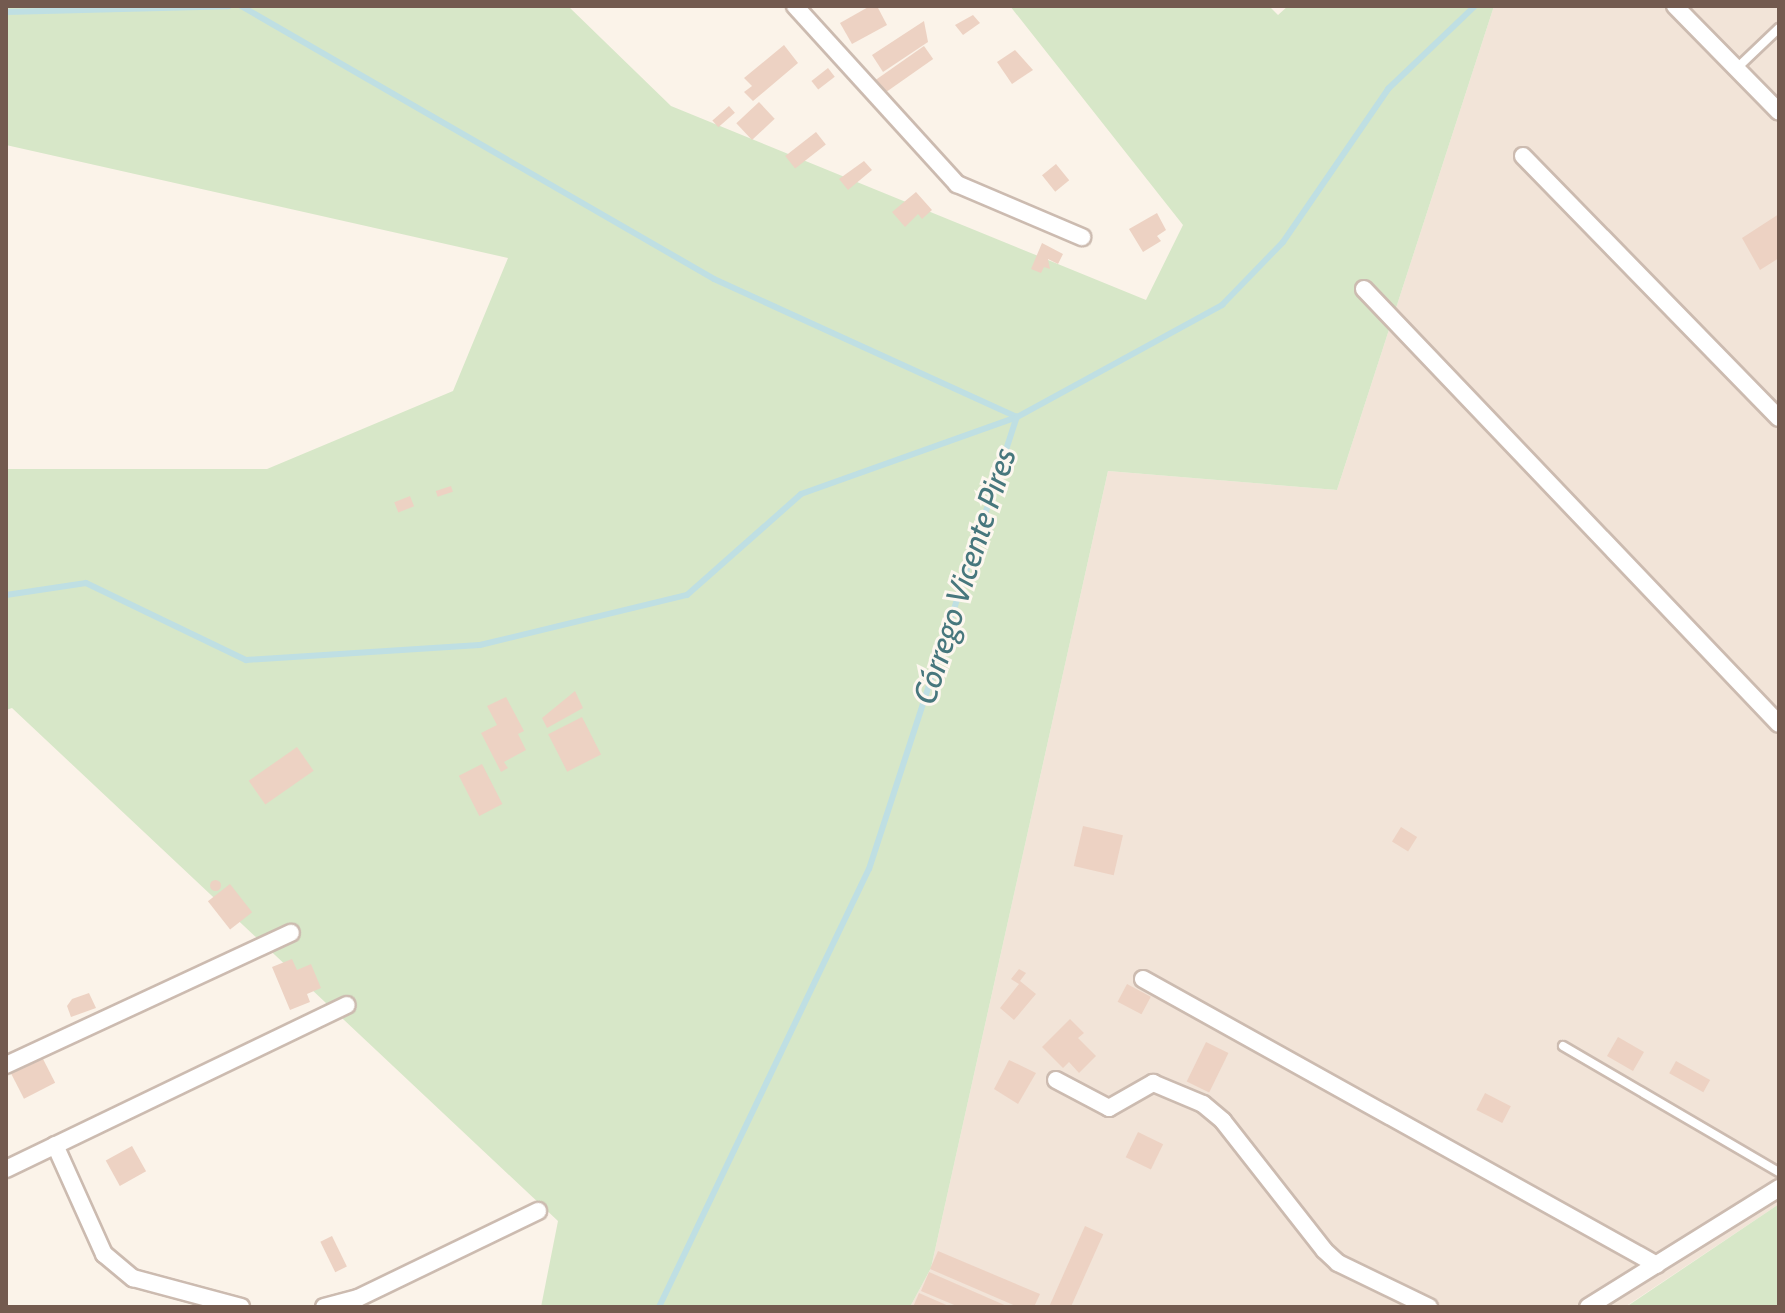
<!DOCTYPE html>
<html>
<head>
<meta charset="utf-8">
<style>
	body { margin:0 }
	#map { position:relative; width:1785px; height:1313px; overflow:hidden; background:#fbf3e9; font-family:Cabin,sans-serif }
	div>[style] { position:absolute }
	.residential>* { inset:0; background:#f2e4d8 }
	.green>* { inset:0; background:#d7e7c8 }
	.stream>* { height:6px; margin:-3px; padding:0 3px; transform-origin:3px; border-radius:3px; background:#bfdfe3 }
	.building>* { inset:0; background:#edd2c3; transform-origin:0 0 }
	.round { border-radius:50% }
	.roads { filter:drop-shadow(2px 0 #ccbbb0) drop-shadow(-2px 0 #ccbbb0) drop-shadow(0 2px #ccbbb0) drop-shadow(0 -2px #ccbbb0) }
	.service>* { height:8px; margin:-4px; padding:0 4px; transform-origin:4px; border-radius:4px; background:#fff }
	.minor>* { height:16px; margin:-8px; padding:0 8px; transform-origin:8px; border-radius:8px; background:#fff }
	span { translate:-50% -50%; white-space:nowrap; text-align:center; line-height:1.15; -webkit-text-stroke:6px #fdf7ef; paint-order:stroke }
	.water-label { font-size:32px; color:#47777d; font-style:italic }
	.frame { position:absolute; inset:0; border:8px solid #735a4f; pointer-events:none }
</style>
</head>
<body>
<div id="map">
	<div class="residential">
		<i style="clip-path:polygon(1494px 6px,1779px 6px,1779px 1204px,1625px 1307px,910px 1307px,931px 1268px,1108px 471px,1337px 490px)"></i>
	</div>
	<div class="green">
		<i style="clip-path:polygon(6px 6px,568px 6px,671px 106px,1146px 300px,1183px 225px,1010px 6px,1269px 6px,1278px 15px,1288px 6px,1494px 6px,1337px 490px,1108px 471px,931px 1268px,910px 1307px,541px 1307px,558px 1221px,12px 708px,6px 710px,6px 469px,267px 469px,453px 391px,508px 258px,6px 145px)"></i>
		<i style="clip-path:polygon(1779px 1204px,1779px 1307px,1626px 1307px)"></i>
	</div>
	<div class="stream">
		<i style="left:241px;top:6px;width:546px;rotate:29.99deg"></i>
		<i style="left:714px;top:279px;width:333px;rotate:24.5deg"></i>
		<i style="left:6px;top:12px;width:223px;rotate:-1.5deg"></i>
		<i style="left:6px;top:595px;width:81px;rotate:-8.5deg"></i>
		<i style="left:86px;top:583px;width:178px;rotate:25.7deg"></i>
		<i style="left:246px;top:660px;width:234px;rotate:-3.7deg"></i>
		<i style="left:480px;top:645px;width:213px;rotate:-13.6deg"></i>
		<i style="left:687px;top:595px;width:152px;rotate:-41.5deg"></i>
		<i style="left:801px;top:494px;width:229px;rotate:-19.6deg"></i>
		<i style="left:659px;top:1307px;width:486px;rotate:-64.4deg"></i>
		<i style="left:869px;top:869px;width:476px;rotate:-71.9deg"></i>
		<i style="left:1017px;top:417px;width:234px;rotate:-28.6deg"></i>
		<i style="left:1222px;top:305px;width:88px;rotate:-45.9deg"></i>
		<i style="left:1283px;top:242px;width:186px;rotate:-55.5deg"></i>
		<i style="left:1388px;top:89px;width:120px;rotate:-43.7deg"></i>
	</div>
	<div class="building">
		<i style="clip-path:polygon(870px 6px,877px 6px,887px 25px,852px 44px,840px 23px)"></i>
		<i style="clip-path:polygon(973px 15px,980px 23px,963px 35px,955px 25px)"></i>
		<i style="clip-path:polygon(924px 21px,928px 42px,883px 72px,872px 55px)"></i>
		<i style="clip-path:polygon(784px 45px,798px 63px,753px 101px,744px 92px,752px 86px,744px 78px)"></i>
		<i style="left:924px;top:46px;width:16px;height:60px;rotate:55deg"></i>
		<i style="clip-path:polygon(1015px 50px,1033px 70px,1012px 84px,997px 62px)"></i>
		<i style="left:828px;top:68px;width:11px;height:21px;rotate:52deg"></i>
		<i style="left:759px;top:102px;width:23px;height:31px;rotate:47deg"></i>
		<i style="left:729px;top:106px;width:9px;height:22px;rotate:49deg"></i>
		<i style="left:816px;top:132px;width:16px;height:39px;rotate:52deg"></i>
		<i style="clip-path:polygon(864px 161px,872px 170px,848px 190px,839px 179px)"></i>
		<i style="left:1056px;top:164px;width:21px;height:18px;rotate:51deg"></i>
		<i style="clip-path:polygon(916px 192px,932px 210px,922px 219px,918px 214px,905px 227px,892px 212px)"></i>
		<i style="clip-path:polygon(1157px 213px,1166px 230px,1157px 236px,1161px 241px,1143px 252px,1129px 229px)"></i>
		<i style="clip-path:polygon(1779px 214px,1779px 258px,1760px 270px,1742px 238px)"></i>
		<i style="clip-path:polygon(1042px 243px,1063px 254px,1058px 264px,1048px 259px,1050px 269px,1044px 267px,1041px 273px,1031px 269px)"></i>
		<i style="left:451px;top:486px;width:6px;height:16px;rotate:72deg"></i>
		<i style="left:410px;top:496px;width:11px;height:17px;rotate:68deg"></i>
		<i style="clip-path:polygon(575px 691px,583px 708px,547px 728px,542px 718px)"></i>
		<i style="clip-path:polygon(506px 697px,524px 731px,518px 734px,526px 750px,504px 762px,508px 768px,501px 772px,481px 733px,497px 725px,487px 706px)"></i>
		<i style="left:582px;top:717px;width:42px;height:38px;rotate:63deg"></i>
		<i style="left:297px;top:747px;width:29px;height:59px;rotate:55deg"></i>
		<i style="left:482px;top:764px;width:45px;height:26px;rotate:63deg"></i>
		<i style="left:1083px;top:826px;width:41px;height:41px;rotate:13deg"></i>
		<i style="left:1401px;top:827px;width:19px;height:17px;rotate:32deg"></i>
		<i class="round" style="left:209.5px;top:879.5px;width:11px;height:11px"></i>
		<i style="left:230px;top:884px;width:36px;height:28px;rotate:52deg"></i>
		<i style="clip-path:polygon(292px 959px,297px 970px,311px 964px,321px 988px,307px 994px,310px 1002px,290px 1010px,272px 967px)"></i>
		<i style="clip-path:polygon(1019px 969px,1026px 973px,1020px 981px,1036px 994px,1014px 1020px,1000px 1008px,1019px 984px,1011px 979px)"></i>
		<i style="left:1127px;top:984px;width:27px;height:20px;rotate:28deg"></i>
		<i style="clip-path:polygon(89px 993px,96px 1008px,71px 1017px,67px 1006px,72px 999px)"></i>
		<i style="clip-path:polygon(1070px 1019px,1084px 1033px,1078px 1038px,1096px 1056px,1079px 1073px,1069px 1062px,1063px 1068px,1042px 1047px)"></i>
		<i style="left:1618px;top:1037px;width:30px;height:22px;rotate:30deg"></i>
		<i style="left:1206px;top:1042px;width:25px;height:44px;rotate:26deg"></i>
		<i style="left:42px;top:1057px;width:29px;height:35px;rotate:63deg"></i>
		<i style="clip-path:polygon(1009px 1060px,1036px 1073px,1018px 1104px,994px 1089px)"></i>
		<i style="left:1676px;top:1061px;width:39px;height:14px;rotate:29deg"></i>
		<i style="left:1485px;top:1093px;width:29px;height:19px;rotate:27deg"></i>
		<i style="left:1138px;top:1132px;width:28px;height:28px;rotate:26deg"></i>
		<i style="left:132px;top:1146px;width:29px;height:30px;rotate:61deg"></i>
		<i style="left:1085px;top:1226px;width:20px;height:88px;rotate:24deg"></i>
		<i style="left:332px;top:1236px;width:34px;height:13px;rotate:64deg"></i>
		<i style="clip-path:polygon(938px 1251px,1040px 1294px,1034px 1307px,1018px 1307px,930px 1269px)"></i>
		<i style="clip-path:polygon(929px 1272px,1009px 1307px,959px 1307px,921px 1291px)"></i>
		<i style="clip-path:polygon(919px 1293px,951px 1307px,913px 1307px)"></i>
	</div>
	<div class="roads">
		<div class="service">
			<i style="left:1737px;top:68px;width:58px;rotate:-43.6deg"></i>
			<i style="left:1563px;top:1046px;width:250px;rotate:30.3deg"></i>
		</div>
		<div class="minor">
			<i style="left:795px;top:6px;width:241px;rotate:47.7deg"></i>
			<i style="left:957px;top:184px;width:136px;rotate:23deg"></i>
			<i style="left:1675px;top:6px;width:148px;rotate:45.5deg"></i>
			<i style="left:1523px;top:156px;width:366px;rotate:45.7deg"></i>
			<i style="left:1364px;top:289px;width:601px;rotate:46.35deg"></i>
			<i style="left:1143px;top:979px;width:588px;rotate:29.09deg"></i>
			<i style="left:6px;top:1065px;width:314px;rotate:-24.9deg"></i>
			<i style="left:1056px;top:1080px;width:60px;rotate:27.8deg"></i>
			<i style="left:1109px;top:1108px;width:51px;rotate:-29.6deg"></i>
			<i style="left:1153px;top:1083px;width:54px;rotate:22.8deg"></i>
			<i style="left:1203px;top:1104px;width:26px;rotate:40deg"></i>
			<i style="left:1223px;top:1121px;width:164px;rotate:51.9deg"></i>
			<i style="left:1324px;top:1250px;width:19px;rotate:43deg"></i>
			<i style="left:1338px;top:1263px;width:101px;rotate:25.8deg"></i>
			<i style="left:55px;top:1145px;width:120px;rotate:65.8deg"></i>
			<i style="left:104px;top:1254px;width:38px;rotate:40deg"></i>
			<i style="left:133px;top:1278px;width:112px;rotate:15deg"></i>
			<i style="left:6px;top:1169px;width:378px;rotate:-25.7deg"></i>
			<i style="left:324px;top:1307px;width:35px;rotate:-15deg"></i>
			<i style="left:358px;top:1298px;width:200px;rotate:-25.8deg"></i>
			<i style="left:1588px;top:1307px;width:225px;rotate:-31.9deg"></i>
		</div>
	</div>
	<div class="water-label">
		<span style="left:965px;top:576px;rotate:-72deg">Córrego Vicente Pires</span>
	</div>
	<div class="frame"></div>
</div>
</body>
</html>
